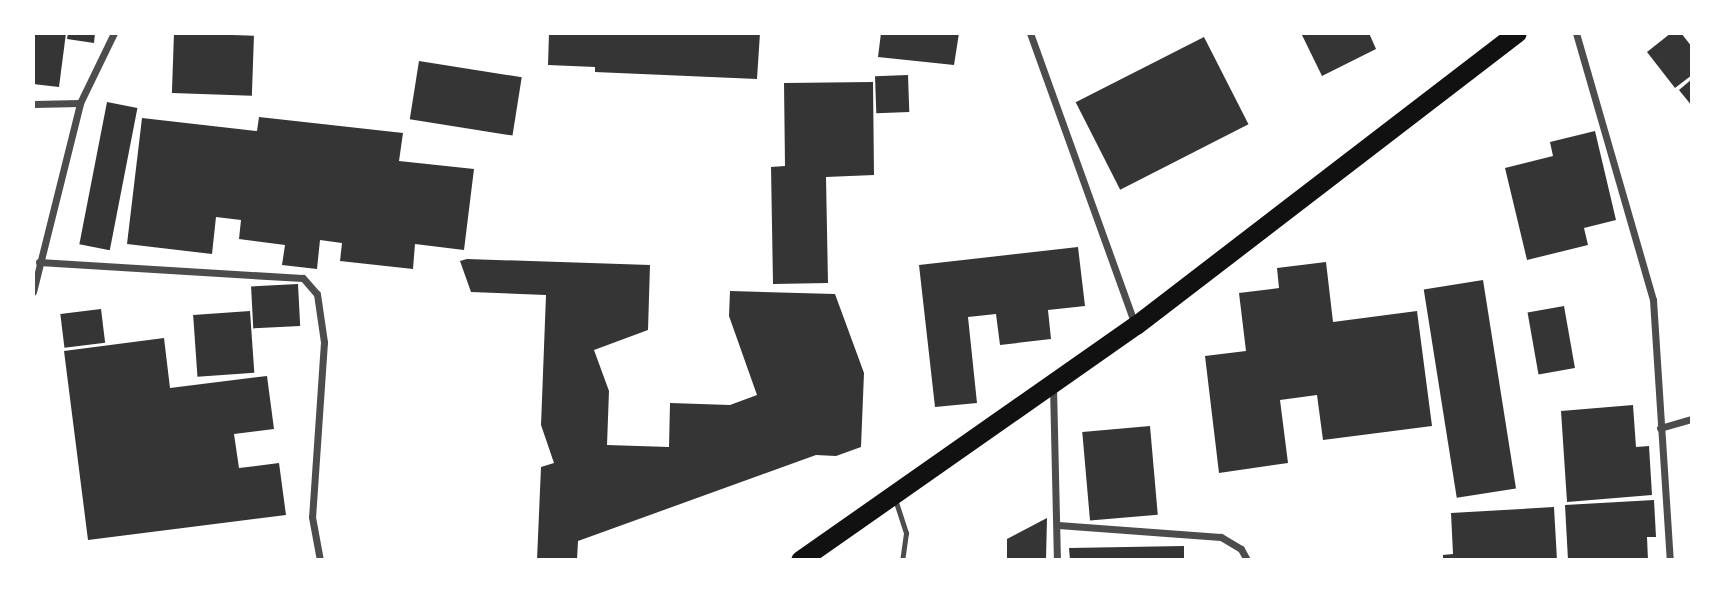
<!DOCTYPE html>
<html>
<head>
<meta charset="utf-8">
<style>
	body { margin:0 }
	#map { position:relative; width:1725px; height:593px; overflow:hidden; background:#fff; font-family:Karla,sans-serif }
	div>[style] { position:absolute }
	.building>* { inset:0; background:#353535; transform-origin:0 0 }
	.service>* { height:5px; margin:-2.5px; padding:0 2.5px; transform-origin:2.5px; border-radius:2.5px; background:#4c4c4c }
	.minor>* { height:7px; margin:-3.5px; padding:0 3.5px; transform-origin:3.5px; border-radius:3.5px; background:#4c4c4c }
	.trunk>* { height:19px; margin:-9.5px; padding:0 9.5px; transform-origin:9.5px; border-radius:9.5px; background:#111 }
	span { translate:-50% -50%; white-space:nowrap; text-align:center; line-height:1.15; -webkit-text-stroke:5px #fff; paint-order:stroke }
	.frame { position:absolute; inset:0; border:35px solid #fff; pointer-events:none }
</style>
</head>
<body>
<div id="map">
	<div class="building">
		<i style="clip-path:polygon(33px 33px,66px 33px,59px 87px,33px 84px)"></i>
		<i style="clip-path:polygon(68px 33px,95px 33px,94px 43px,67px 39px)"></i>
		<i style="left:174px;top:33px;width:80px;height:60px;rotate:2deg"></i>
		<i style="clip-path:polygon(549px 33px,760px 33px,757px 79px,595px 72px,595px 67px,548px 65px)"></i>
		<i style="clip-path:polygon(881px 33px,959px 33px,954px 65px,878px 57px)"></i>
		<i style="clip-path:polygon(1301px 33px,1369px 33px,1376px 49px,1322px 76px)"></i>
		<i style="clip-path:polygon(1671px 33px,1681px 33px,1692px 47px,1692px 75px,1675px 88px,1647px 52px)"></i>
		<i style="left:1204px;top:37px;width:98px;height:144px;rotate:63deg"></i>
		<i style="left:419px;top:61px;width:104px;height:59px;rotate:9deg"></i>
		<i style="left:908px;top:75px;width:37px;height:33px;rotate:88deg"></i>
		<i style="clip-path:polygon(1692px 79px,1692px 106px,1679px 90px)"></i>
		<i style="clip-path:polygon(873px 82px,874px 175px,826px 177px,828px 283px,773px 284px,771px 167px,785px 166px,784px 83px)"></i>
		<i style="left:107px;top:102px;width:31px;height:145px;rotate:11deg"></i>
		<i style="clip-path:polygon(259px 117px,403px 133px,399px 161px,474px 169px,464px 250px,415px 244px,413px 269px,340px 261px,342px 243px,320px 240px,317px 269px,282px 265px,285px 245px,239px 239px,241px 220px,216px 217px,212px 254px,127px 244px,142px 118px,257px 131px)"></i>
		<i style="clip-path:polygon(1595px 131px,1616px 220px,1584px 228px,1588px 245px,1527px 260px,1505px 168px,1553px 156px,1550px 142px)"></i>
		<i style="clip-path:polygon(1078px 247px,1085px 306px,1048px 310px,1051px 339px,1000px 345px,996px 314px,968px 317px,977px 403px,935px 407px,919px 265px)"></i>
		<i style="clip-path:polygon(467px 259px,650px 265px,648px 330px,594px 350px,609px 391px,607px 445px,669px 447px,670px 403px,730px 405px,757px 395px,729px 316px,730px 291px,835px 294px,864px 373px,861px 447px,836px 456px,816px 455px,578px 541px,577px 560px,537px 560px,541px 467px,554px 463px,541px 425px,546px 295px,471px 292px,460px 261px)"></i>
		<i style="clip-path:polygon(1326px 262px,1333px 322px,1417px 311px,1432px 426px,1323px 440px,1317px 395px,1280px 400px,1288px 463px,1219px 473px,1205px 356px,1246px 351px,1239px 293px,1279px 288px,1277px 268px)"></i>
		<i style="left:1483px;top:280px;width:211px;height:60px;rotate:81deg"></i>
		<i style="left:298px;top:284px;width:42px;height:47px;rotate:87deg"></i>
		<i style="left:1564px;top:306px;width:63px;height:37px;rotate:80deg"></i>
		<i style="left:101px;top:309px;width:34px;height:41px;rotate:83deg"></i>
		<i style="left:250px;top:311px;width:62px;height:57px;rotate:86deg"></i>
		<i style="clip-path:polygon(164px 338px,170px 388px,267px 376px,274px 429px,234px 434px,239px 468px,279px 463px,286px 515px,88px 540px,64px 351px)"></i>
		<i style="clip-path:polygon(1633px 405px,1636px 447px,1649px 446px,1652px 495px,1567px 502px,1561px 411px)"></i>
		<i style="left:1150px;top:426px;width:89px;height:68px;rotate:85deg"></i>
		<i style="clip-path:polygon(1654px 500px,1656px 537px,1647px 537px,1648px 560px,1568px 560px,1565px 505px)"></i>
		<i style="clip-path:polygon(1554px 507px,1557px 560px,1443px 560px,1443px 555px,1453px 554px,1451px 513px)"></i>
		<i style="clip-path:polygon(1047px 518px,1046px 560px,1007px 560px,1007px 539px)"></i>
		<i style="clip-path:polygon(1184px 546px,1184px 560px,1070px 560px,1069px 548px)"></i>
	</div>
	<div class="service">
		<i style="left:895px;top:499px;width:36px;rotate:72deg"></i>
		<i style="left:906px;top:533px;width:27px;rotate:98deg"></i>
	</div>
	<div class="minor">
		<i style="left:1030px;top:33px;width:309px;rotate:70.2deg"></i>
		<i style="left:1576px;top:33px;width:278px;rotate:73.9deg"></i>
		<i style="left:1653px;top:300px;width:261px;rotate:86.3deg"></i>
		<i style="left:33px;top:104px;width:47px;rotate:-1.2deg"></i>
		<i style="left:39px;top:262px;width:264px;rotate:3.5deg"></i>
		<i style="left:303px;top:278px;width:21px;rotate:49deg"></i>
		<i style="left:317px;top:294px;width:49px;rotate:81.7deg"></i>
		<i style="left:324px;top:342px;width:175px;rotate:93.9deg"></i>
		<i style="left:312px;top:517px;width:44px;rotate:79.5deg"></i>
		<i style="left:33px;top:292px;width:195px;rotate:-76deg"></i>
		<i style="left:80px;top:103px;width:78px;rotate:-64.1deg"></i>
		<i style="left:1053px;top:386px;width:174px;rotate:88.7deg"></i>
		<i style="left:1660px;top:428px;width:33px;rotate:-16deg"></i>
		<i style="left:1058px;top:525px;width:163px;rotate:4.2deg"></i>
		<i style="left:1221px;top:537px;width:23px;rotate:31deg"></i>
		<i style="left:1241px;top:549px;width:13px;rotate:61deg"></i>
	</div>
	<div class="trunk">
		<i style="left:800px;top:560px;width:410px;rotate:-35deg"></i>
		<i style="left:1136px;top:325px;width:480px;rotate:-37.5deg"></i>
	</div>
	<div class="frame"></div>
</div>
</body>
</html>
